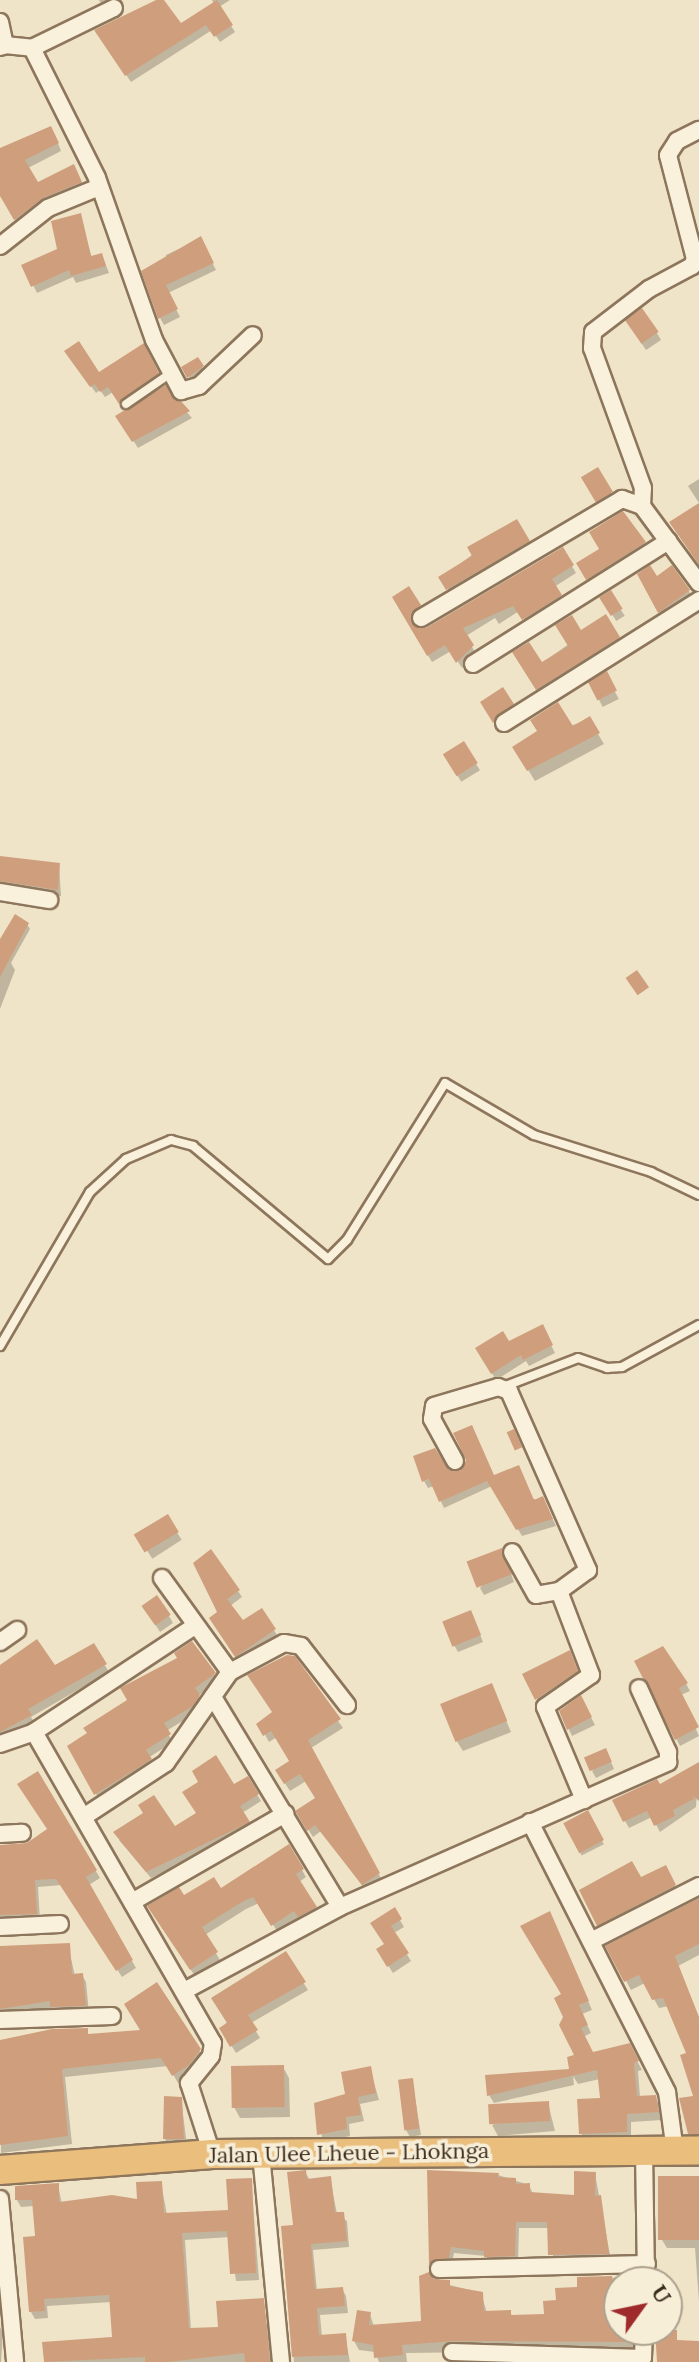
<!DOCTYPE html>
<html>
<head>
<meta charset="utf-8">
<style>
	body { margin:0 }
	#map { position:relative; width:699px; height:2362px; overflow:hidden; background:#f0e4c8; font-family:Lora,serif }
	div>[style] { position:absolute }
	.shadow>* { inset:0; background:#0003; transform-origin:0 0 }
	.building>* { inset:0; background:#cf9f7d; transform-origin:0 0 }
	.roads { filter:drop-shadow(2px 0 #8d765c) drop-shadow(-2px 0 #8d765c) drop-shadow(0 2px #8d765c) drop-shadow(0 -2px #8d765c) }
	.service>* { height:8px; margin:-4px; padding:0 4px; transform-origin:4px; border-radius:4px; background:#faf1dc }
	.minor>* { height:16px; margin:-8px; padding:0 8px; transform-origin:8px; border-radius:8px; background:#faf1dc }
	.trunk>* { height:28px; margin:-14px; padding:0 14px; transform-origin:14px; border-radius:14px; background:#eabe7c }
	span { translate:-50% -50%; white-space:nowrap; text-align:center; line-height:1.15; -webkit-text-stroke:7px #f7eed8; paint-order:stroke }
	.street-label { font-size:22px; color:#3d2e20 }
	.north { position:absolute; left:603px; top:2266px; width:80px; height:80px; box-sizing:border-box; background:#f7eed8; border:2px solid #ada18e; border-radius:50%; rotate:57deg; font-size:22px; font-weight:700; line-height:32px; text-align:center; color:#3d2e20 }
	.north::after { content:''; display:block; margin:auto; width:28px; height:36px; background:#9e2a2b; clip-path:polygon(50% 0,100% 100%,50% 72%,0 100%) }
</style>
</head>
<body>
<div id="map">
	<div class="shadow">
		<i style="clip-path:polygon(99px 0,119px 0,104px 8px)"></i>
		<i style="clip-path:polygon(160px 0,181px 26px,214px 4px,212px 0,230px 0,219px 7px,235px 32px,220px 42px,212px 30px,131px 82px,100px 37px)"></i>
		<i style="clip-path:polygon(55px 135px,61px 151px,28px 168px,37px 185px,73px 167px,85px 189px,19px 226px,0 194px,0 153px)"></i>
		<i style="clip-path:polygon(80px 216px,92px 258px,102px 255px,109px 273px,76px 283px,73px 277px,37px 293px,24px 266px,60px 250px)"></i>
		<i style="clip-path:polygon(200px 239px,216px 270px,168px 293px,180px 317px,164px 325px,160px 318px,166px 255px)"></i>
		<i style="clip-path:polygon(627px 322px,657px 333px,661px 340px,646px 350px)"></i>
		<i style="clip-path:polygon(143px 346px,161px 380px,124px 409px,113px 392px,105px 397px,100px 390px,96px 393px,70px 358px,98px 375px)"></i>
		<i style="left:197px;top:359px;width:13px;height:16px;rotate:58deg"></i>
		<i style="clip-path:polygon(165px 388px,192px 418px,138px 448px,118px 417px)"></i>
		<i style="left:597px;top:470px;width:34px;height:16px;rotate:58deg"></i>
		<i style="clip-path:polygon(699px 479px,699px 503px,688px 486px)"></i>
		<i style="clip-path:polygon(516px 522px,532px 548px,452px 596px,441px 578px)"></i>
		<i style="clip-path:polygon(644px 543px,648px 550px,592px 585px,578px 564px)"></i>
		<i style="clip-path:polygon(562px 549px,576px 573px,554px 587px,564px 603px,528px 626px,519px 611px,499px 624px,495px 618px,466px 636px,476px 654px,462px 668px,451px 651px,432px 662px,394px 598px,409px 589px,423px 613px,414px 626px,426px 630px)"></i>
		<i style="clip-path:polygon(639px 574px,689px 591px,692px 598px,663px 619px)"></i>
		<i style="left:610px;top:593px;width:27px;height:10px;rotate:57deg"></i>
		<i style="clip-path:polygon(606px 617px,623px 644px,541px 696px,515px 653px,541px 664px)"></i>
		<i style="left:606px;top:674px;width:28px;height:18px;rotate:63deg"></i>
		<i style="clip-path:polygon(589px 719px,604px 744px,535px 781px,514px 747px)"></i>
		<i style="left:463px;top:743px;width:32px;height:22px;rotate:58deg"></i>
		<i style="clip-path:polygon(0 858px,59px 864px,61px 896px,0 888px)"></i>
		<i style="clip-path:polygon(27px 924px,30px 929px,11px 963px,15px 970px,0 1009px,0 945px)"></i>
		<i style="clip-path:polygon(542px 1327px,555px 1353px,529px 1366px,526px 1361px,496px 1380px,477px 1348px,508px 1343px)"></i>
		<i style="clip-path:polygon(448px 1472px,494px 1478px,546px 1505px,556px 1526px,522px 1536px,492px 1486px,444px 1508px,434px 1486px,428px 1488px,424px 1481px)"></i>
		<i style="left:167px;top:1517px;width:27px;height:35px;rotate:57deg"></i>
		<i style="clip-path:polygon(505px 1557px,514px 1582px,484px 1595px,480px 1588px)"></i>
		<i style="clip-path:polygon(195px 1564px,238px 1591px,242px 1597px,230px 1606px,243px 1623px,274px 1630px,278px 1637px,240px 1663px,212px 1618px,220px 1612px)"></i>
		<i style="clip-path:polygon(148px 1613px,169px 1616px,173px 1623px,160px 1632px)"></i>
		<i style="clip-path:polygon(474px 1619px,483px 1642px,458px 1652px,454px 1645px)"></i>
		<i style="clip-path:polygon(93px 1646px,109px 1672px,31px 1717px,35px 1724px,0 1744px,0 1668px,55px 1668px)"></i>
		<i style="clip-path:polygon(294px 1658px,343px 1728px,311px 1748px,383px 1882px,367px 1892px,321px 1831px,313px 1837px,298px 1813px,317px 1799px,306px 1781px,290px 1791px,277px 1771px,292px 1761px,277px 1737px,269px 1742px,259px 1724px,275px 1713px)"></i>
		<i style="clip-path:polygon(573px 1659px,580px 1679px,541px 1706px,524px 1675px)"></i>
		<i style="clip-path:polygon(637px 1662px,678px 1669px,690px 1691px,681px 1695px,699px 1736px,680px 1746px)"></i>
		<i style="clip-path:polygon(214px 1674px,218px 1681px,198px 1696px,203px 1704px,196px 1713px,166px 1731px,173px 1742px,148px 1758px,154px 1767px,100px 1801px,70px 1747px,130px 1701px)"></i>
		<i style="clip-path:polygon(491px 1685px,511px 1732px,463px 1751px,456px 1740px)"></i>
		<i style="clip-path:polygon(581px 1698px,595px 1725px,572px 1736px,561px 1712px)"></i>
		<i style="clip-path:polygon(609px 1757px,614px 1769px,596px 1778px,592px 1771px)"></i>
		<i style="clip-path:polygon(699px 1764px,696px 1807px,660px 1832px,652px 1817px,629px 1828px,614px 1801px,659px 1786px)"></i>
		<i style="clip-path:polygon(38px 1774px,100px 1878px,89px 1885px,136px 1968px,122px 1977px,62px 1885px,38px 1887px,40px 1921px,0 1922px,0 1847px,24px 1846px,49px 1830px)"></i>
		<i style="clip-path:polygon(247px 1778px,261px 1801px,242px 1813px,252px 1829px,151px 1878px,119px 1840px,174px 1829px)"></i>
		<i style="left:588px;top:1813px;width:35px;height:25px;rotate:63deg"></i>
		<i style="clip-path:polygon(289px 1847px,306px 1877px,299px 1882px,319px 1914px,304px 1923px,300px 1917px,277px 1931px,259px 1903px,246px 1909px,205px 1935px,220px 1960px,195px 1976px,153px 1914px,184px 1898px,220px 1891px)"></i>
		<i style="clip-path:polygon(670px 1876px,679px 1895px,604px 1934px,598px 1925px)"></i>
		<i style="clip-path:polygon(699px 1901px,699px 1955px,678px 1966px,699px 2018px,699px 2142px,695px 2143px,689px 2133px,695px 2097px,689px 2055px,669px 2006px,659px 2008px,645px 1983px,631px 1990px,608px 1947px)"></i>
		<i style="clip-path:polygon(394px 1910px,404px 1927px,394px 1933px,411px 1961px,393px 1973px,378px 1950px,386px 1945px)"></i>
		<i style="clip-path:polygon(554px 1922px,592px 2010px,582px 2014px,591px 2033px,583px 2037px,592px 2054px,629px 2046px,642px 2070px,638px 2071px,640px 2097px,655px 2097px,660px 2105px,662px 2120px,631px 2122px,631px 2139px,585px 2141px,581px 2133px,602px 2100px,600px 2079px,578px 2084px,573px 2076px,574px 2085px,494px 2103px,489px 2095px,572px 2070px,577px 2057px,565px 2017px)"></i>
		<i style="clip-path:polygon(68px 1945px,75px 1976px,82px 1975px,86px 1982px,89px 2013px,20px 2010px,20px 2016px,0 2018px,0 1947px)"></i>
		<i style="clip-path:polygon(285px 1954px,308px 1990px,251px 2023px,260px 2038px,236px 2053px,221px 2029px)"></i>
		<i style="clip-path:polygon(0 2041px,199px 2050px,204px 2059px,178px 2083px,168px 2066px,65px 2077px,72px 2144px,1px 2153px)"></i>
		<i style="clip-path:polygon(283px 2067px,289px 2078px,290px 2117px,240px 2118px,234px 2107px)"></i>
		<i style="clip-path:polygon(370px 2069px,379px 2100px,360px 2104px,364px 2121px,349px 2124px,350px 2136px,323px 2142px,316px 2105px,348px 2095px)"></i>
		<i style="clip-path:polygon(412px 2080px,421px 2135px,410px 2137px,406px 2130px)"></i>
		<i style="clip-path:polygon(181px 2098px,187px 2146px,169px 2146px,165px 2139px)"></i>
		<i style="clip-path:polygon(548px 2103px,555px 2131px,498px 2136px,492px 2125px)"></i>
		<i style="clip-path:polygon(305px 2172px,310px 2180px,330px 2178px,337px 2214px,347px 2221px,349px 2247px,313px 2250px,317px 2291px,342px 2289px,346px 2296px,348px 2313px,320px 2315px,322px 2337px,345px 2335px,350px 2362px,294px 2362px,288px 2297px)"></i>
		<i style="clip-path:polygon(429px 2172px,498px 2175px,529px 2185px,533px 2194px,576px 2198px,595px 2174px,611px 2260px,554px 2262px,549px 2228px,519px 2228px,518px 2262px,490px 2263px,486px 2256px,454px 2253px,452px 2264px,435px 2270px)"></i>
		<i style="clip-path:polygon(251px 2180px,259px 2280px,236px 2281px,230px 2237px,185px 2240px,191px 2330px,220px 2328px,263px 2300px,273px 2362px,46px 2362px,44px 2344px,114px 2338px,112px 2302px,47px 2306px,48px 2318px,35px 2319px,31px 2312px,37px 2238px,34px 2206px,21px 2207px,17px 2200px,58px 2185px,62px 2204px,139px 2201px,161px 2183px,167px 2215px,231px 2212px)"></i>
		<i style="clip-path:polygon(699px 2180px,699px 2302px,695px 2248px,667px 2248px,662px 2240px)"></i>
		<i style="clip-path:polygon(634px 2277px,636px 2282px,619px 2282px,619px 2330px,644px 2330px,637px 2350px,406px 2353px,407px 2362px,379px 2362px,375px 2352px,359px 2350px,354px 2341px,370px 2314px,374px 2327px,423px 2323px,434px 2281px,481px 2293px,487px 2313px,510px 2312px,513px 2317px,546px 2316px,580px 2289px,579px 2279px)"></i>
		<i style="clip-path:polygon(0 2327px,3px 2331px,1px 2362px,0 2362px)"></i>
	</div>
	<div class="building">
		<i style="clip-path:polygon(156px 0,164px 0,181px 23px,217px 0,233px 25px,214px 37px,206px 25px,125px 76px,94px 30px)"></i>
		<i style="clip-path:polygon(51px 126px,59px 143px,25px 160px,38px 182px,74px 164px,82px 182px,43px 198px,14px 220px,0 196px,0 148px)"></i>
		<i style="clip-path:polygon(81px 213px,91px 256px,102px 253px,106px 266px,71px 276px,69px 270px,31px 287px,21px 265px,57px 249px,51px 221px)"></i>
		<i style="clip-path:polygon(201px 236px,214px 263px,166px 285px,178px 309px,158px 319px,141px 271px)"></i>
		<i style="left:642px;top:308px;width:29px;height:21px;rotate:55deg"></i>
		<i style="clip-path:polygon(79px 341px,99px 372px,144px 343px,159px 373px,119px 404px,108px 387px,100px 392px,95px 384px,90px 387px,64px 351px)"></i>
		<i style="clip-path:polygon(198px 357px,204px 366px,187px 378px,181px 367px)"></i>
		<i style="clip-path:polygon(166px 385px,190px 411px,132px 442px,115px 416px)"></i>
		<i style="left:598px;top:467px;width:29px;height:20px;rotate:59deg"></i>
		<i style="clip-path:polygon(699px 503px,699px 565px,669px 522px)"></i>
		<i style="clip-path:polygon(623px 511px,646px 542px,586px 580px,576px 563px,599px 549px,589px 532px)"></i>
		<i style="clip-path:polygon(517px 519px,530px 541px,446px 590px,438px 577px,472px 556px,467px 547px)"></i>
		<i style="clip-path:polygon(563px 547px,574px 565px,552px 579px,562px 595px,522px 620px,513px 606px,463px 628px,474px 645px,456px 663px,445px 645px,427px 656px,392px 597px,409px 586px,421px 605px,411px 613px,411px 623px,426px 628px)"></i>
		<i style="clip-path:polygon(650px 565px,657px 576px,672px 565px,690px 590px,658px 613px,637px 574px)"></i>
		<i style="left:611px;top:590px;width:22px;height:14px;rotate:58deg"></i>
		<i style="clip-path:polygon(606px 614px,620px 637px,536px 690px,512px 652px,529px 642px,542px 662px,568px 646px,555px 625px,572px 615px,581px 630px)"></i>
		<i style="left:607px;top:671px;width:22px;height:22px;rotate:63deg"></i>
		<i style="clip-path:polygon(503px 687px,514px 704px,493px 723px,480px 702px)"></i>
		<i style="clip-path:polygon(558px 702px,573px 726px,590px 716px,600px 733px,527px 771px,512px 747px,537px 731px,530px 720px)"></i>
		<i style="left:464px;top:741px;width:26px;height:25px;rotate:58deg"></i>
		<i style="clip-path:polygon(0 856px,60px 863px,58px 890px,0 881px)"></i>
		<i style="clip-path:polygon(15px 914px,29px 923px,0 977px,0 939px)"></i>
		<i style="left:637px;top:970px;width:21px;height:14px;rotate:55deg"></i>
		<i style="clip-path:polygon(543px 1324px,553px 1345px,523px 1360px,521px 1355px,491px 1374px,475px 1348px,503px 1331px,509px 1341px)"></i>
		<i style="clip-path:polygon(472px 1425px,494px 1475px,519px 1465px,534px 1500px,543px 1496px,553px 1519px,516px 1530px,487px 1481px,439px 1502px,429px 1479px,422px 1482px,413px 1456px,435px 1448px,449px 1470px,460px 1471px,466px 1460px,453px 1433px)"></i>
		<i style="left:514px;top:1429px;width:20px;height:8px;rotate:66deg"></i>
		<i style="left:168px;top:1514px;width:21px;height:40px;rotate:59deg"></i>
		<i style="left:502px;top:1548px;width:28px;height:38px;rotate:69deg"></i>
		<i style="clip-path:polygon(211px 1549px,240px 1590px,227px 1599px,243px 1620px,262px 1608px,276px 1629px,235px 1657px,209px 1618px,217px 1612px,193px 1563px)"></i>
		<i style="left:157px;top:1595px;width:24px;height:19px;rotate:55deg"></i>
		<i style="left:471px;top:1610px;width:27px;height:31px;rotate:68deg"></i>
		<i style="clip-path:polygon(37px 1639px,55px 1665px,94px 1643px,107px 1664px,28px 1709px,32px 1715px,0 1732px,0 1665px)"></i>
		<i style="clip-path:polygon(192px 1641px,216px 1673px,195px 1688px,200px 1695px,193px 1706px,164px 1723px,171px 1734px,146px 1750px,152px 1759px,94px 1795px,67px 1746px,87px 1733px,83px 1728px,127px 1700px,120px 1688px,177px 1658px,174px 1653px)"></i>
		<i style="clip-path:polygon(663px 1646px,688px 1683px,679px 1688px,699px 1727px,675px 1740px,634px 1661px)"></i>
		<i style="clip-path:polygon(570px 1650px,578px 1671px,535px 1700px,522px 1674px)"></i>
		<i style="clip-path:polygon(287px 1655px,295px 1656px,341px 1719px,308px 1740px,380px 1873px,362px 1885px,315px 1825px,307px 1831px,295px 1811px,315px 1798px,300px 1774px,284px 1784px,275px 1770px,289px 1761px,271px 1731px,263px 1736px,256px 1724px,272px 1712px,247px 1675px)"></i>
		<i style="left:492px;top:1683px;width:41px;height:56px;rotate:68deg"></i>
		<i style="clip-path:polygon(581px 1695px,592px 1717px,567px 1730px,559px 1711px)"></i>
		<i style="left:606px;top:1748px;width:15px;height:24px;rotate:67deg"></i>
		<i style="clip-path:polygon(216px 1755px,234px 1784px,248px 1776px,259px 1794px,240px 1806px,250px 1822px,146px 1872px,113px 1832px,143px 1813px,138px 1805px,154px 1795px,175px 1826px,196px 1813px,182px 1792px,198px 1782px,192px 1771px)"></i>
		<i style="clip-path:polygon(699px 1762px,699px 1801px,692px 1795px,694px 1799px,673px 1810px,675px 1816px,654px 1826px,647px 1811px,623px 1822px,612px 1800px,657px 1779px,660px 1784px)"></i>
		<i style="clip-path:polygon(38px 1771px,97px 1870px,86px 1877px,133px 1960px,116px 1971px,56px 1879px,35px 1880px,37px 1914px,0 1915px,0 1845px,27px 1843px,47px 1829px,17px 1784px)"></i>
		<i style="left:588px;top:1810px;width:34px;height:28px;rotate:62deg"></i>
		<i style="clip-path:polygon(289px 1844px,304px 1869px,296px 1874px,317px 1907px,298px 1917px,294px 1911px,271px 1926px,253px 1897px,242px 1902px,202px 1927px,218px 1952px,190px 1970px,147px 1906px,179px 1887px,184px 1895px,214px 1877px,221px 1888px)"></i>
		<i style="clip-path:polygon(632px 1861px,641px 1877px,666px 1865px,676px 1885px,597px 1926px,579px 1890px)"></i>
		<i style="clip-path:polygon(699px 1898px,699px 1944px,675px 1956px,699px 2017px,699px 2134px,688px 2134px,679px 2098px,693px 2096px,680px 2055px,686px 2053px,663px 1998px,652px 2000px,639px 1975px,624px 1982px,605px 1946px)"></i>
		<i style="clip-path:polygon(395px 1907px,402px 1919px,391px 1926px,409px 1953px,387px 1967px,376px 1949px,384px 1944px,370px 1923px)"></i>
		<i style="clip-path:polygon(550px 1911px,589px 2001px,579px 2005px,588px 2025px,581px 2028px,593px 2052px,630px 2043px,639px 2061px,634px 2063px,637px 2096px,656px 2095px,659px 2112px,627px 2114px,627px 2132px,579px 2134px,577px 2099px,600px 2098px,597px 2070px,571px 2076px,570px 2072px,571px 2076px,487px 2096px,485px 2075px,569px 2069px,567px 2057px,574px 2055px,559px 2025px,563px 2017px,554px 1998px,561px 1994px,520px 1926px)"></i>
		<i style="clip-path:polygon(70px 1943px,72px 1974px,83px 1973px,86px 2006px,50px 2007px,50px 2001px,0 2009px,0 1946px)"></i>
		<i style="clip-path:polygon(286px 1951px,306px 1982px,248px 2015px,258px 2030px,230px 2047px,219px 2028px,227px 2023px,211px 1998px)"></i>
		<i style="clip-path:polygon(157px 1982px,201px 2049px,189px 2065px,172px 2076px,161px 2058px,62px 2069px,68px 2136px,0 2145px,0 2040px,52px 2029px,88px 2028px,88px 2034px,140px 2030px,124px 2004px)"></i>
		<i style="left:284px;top:2065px;width:42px;height:53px;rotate:89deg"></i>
		<i style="clip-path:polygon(371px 2066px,376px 2093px,358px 2097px,361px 2115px,346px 2117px,347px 2129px,317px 2135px,314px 2103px,345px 2094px,341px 2072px)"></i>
		<i style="left:413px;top:2078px;width:51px;height:15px;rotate:83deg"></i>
		<i style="clip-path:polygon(164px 2096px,182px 2097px,184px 2139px,163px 2139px)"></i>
		<i style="left:549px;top:2101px;width:20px;height:61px;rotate:87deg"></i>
		<i style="clip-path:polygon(306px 2170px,307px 2179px,331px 2176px,335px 2212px,344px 2212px,347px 2241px,311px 2244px,315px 2289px,343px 2287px,345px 2306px,317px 2308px,319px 2335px,346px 2333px,348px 2355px,292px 2357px,281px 2226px,293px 2225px,287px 2172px)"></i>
		<i style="clip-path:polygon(427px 2170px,499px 2173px,498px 2177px,516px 2178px,516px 2184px,530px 2183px,530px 2192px,574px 2195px,574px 2171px,596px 2172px,595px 2196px,601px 2195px,609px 2254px,548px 2255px,547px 2222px,516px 2222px,515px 2256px,484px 2257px,484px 2251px,451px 2247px,449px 2258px,429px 2264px)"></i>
		<i style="left:699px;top:2176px;width:64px;height:41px;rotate:90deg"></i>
		<i style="clip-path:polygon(252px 2178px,256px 2273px,230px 2274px,227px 2231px,182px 2233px,189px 2328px,218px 2327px,216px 2301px,264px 2298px,270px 2362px,245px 2362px,244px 2353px,168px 2362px,145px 2362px,145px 2357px,44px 2362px,42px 2342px,112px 2337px,109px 2295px,44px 2299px,45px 2311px,29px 2312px,23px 2237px,35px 2236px,32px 2200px,15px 2200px,15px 2186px,59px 2183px,59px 2202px,112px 2195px,137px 2199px,136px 2182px,162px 2181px,164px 2213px,228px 2210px,226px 2179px)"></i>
		<i style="clip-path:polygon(429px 2272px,434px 2279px,450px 2280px,450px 2286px,483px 2292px,484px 2311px,511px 2310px,511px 2315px,544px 2314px,543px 2301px,556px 2300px,555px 2288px,577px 2287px,577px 2277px,612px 2276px,614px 2330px,633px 2330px,633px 2342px,455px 2341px,402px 2345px,403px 2355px,374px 2358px,373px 2345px,352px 2341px,357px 2310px,371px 2312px,369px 2325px,421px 2321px,419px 2276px)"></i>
		<i style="clip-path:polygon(655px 2330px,677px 2330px,677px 2340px,699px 2341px,699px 2362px,657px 2362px)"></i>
	</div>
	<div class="roads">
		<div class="service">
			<i style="left:126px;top:404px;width:55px;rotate:-34.6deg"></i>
			<i style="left:0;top:1346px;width:178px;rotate:-59.7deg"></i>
			<i style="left:90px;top:1192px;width:49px;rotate:-42.5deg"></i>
			<i style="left:126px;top:1159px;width:49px;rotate:-22.9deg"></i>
			<i style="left:171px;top:1140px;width:23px;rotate:15deg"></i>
			<i style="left:193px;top:1146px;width:176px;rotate:39.9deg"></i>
			<i style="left:328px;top:1259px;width:27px;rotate:-45deg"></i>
			<i style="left:347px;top:1240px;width:185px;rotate:-58deg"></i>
			<i style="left:445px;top:1083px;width:103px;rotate:30.3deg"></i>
			<i style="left:534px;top:1135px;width:123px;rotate:17.5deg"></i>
			<i style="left:651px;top:1172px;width:53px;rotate:25.6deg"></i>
			<i style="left:503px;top:1387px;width:80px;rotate:-21.1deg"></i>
			<i style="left:578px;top:1358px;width:31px;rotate:19deg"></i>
			<i style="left:607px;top:1368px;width:15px;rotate:-4deg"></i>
			<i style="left:622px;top:1367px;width:88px;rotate:-28.6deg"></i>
		</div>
		<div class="minor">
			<i style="left:0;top:22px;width:24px;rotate:78deg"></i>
			<i style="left:5px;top:45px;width:5px;rotate:158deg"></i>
			<i style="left:5px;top:45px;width:27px;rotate:6deg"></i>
			<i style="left:32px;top:48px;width:91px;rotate:-26deg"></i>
			<i style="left:32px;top:48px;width:145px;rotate:63.4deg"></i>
			<i style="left:97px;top:178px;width:172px;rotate:70.6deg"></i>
			<i style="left:154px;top:340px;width:58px;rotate:62.1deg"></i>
			<i style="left:181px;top:391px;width:19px;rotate:-16deg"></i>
			<i style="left:199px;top:386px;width:74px;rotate:-43.4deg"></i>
			<i style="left:0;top:246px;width:61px;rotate:-38.4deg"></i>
			<i style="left:48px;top:208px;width:55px;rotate:-22.4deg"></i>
			<i style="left:642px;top:506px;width:18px;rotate:-87deg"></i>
			<i style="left:643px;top:488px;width:149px;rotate:-110deg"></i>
			<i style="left:592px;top:348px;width:16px;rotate:-86deg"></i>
			<i style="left:593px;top:332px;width:71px;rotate:-37.5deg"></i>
			<i style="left:649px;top:289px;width:49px;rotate:-28.1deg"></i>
			<i style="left:692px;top:266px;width:8px;rotate:-67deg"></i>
			<i style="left:695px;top:259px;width:107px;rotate:-104.6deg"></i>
			<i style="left:668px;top:155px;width:17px;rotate:-57deg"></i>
			<i style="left:677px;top:141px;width:25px;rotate:-27deg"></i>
			<i style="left:421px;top:618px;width:234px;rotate:-30.6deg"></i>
			<i style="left:622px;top:499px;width:21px;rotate:19deg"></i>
			<i style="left:642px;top:506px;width:96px;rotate:53.5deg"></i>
			<i style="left:473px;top:664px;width:231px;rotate:-32.2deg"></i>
			<i style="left:504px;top:723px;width:231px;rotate:-32.2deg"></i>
			<i style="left:0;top:892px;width:50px;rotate:9.3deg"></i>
			<i style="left:455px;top:1461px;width:48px;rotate:-118.7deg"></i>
			<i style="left:432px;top:1419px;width:13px;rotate:-81deg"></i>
			<i style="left:434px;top:1406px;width:67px;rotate:-16.5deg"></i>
			<i style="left:498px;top:1387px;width:12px;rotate:20deg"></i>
			<i style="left:509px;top:1391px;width:196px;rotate:66.2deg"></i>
			<i style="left:588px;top:1570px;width:36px;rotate:144deg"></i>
			<i style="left:559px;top:1591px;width:23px;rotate:170deg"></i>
			<i style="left:536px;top:1595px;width:49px;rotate:-119.2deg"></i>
			<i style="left:162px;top:1578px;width:116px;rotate:54.1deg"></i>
			<i style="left:559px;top:1591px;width:90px;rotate:69.1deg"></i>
			<i style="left:591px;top:1675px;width:56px;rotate:145.2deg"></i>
			<i style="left:545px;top:1707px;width:101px;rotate:67.2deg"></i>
			<i style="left:0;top:1642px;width:21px;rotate:-35deg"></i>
			<i style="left:213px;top:1697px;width:245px;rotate:58.8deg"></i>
			<i style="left:34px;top:1732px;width:359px;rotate:60.1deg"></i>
			<i style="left:213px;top:2043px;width:13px;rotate:99deg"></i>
			<i style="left:211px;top:2056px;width:35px;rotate:129deg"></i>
			<i style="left:189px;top:2083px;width:75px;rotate:72.1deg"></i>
			<i style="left:0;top:1744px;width:36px;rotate:-19deg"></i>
			<i style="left:34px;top:1732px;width:191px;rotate:-33.4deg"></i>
			<i style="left:85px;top:1816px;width:97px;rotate:-33.2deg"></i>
			<i style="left:166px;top:1763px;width:111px;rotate:-54.9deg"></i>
			<i style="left:230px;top:1672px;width:61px;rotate:-28.2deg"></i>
			<i style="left:284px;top:1643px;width:17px;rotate:10deg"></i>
			<i style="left:301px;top:1646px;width:75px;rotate:52.1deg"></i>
			<i style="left:530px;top:1822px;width:303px;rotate:63.1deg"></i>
			<i style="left:667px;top:2092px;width:60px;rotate:82.3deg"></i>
			<i style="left:0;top:1834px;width:22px;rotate:-3deg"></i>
			<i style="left:132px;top:1902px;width:177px;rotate:-29.9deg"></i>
			<i style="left:0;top:1927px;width:60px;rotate:-2.9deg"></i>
			<i style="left:591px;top:1941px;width:121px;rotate:-27deg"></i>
			<i style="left:184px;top:1991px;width:177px;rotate:-28.3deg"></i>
			<i style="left:340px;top:1907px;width:359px;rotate:-23.8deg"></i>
			<i style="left:668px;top:1762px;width:10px;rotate:-90deg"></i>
			<i style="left:668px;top:1752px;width:70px;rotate:-114.4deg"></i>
			<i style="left:0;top:2020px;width:112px;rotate:-2deg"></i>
			<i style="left:644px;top:2150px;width:132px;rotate:89.1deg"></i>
			<i style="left:261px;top:2154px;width:209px;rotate:84.5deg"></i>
			<i style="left:0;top:2199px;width:164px;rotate:84.7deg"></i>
			<i style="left:439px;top:2269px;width:208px;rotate:-1.4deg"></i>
			<i style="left:452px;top:2352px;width:191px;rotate:1.8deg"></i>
			<i style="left:643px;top:2358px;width:28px;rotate:-88deg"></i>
		</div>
		<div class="trunk">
			<i style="left:0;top:2170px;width:213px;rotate:-4.3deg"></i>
			<i style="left:212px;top:2154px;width:487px;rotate:-0.4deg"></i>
		</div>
	</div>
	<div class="street-label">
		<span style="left:349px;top:2153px;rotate:-1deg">Jalan Ulee Lheue - Lhoknga</span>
	</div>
	<div class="north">U</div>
</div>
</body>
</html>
